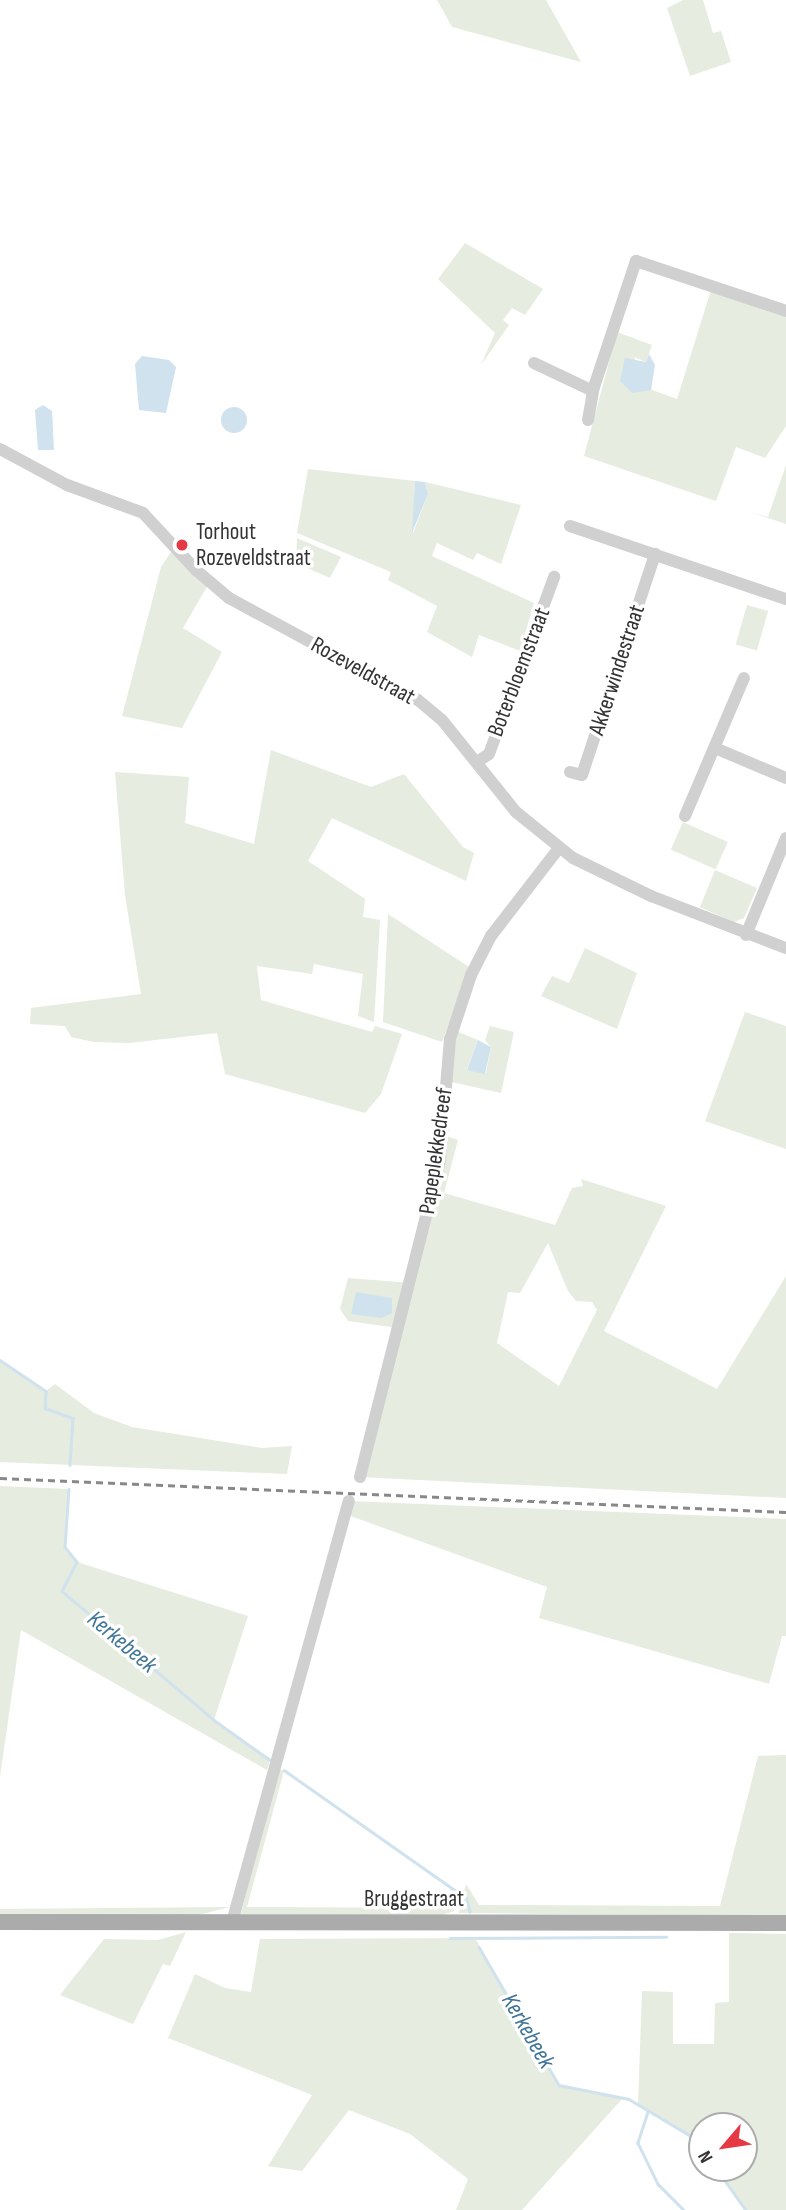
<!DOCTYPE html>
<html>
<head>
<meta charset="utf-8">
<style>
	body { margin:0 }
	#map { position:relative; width:786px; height:2210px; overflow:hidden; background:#fff; font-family:"Sofia Sans Condensed",sans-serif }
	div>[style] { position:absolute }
	.green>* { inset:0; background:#e6ecdf; transform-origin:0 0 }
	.water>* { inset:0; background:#cfe2ee }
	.round { border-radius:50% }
	.stream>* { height:2.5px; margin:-1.25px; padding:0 1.25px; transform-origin:1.25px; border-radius:1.25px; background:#cfe2ee }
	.minor>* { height:12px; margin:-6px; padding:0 6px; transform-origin:6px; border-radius:6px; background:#d0d0d0 }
	.major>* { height:16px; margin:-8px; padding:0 8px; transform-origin:8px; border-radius:8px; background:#ababab }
	.rail>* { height:2.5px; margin-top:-1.25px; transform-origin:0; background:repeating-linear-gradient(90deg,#888 0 7px,transparent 0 12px) }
	.dots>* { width:19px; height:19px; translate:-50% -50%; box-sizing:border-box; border:4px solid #fff; border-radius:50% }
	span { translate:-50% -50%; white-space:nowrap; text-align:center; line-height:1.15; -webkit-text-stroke:7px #fff; paint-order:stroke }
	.poi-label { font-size:23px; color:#333 }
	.left { translate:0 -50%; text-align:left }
	.street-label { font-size:23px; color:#333 }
	.water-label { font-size:24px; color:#3f7597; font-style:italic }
	.north { position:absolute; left:688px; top:2112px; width:70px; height:70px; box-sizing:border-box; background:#fff; border:2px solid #adadad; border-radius:50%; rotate:241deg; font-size:19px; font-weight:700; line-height:28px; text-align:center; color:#333 }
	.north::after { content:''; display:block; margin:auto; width:24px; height:32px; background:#e63946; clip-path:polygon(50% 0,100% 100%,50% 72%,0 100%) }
</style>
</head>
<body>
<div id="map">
	<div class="green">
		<i style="clip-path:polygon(437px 0,546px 0,581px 62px,452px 27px)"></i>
		<i style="clip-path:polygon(683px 0,703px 0,713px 33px,721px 31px,731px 62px,690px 76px,667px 8px)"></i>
		<i style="clip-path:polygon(465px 243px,543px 289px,525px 315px,512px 308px,503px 320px,509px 325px,481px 365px,495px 333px,438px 279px)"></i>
		<i style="clip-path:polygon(711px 290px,786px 315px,786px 426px,765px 458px,736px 447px,716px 501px,584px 456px,617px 332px,652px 345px,646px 362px,634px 357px,647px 388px,677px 399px)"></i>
		<i style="clip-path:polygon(786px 465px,786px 524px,750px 512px,768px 517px)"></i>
		<i style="clip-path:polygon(308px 469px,415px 481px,413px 533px,428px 494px,425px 482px,521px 505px,501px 564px,477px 553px,473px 560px,437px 543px,432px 556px,534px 603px,520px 651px,479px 635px,472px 657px,427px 632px,437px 606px,388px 580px,391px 572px,297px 533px)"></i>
		<i style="clip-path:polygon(297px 538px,341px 557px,330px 578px,296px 563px)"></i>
		<i style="clip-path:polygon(175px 546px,209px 583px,183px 628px,222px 652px,182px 728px,122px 716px,161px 567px)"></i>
		<i style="left:747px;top:605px;width:22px;height:41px;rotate:16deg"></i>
		<i style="clip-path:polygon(271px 750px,371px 787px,404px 774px,463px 847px,474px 853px,466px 881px,332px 818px,308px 861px,365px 899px,363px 917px,380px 920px,374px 1022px,358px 1016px,363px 974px,314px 964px,312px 974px,257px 966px,261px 1000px,372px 1032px,375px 1026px,402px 1034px,381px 1094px,365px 1113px,225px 1074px,217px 1033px,129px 1043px,94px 1042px,71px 1037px,65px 1026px,30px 1024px,31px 1008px,141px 994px,125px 895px,115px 772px,189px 777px,185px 823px,254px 844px)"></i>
		<i style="left:683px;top:822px;width:49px;height:30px;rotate:24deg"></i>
		<i style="clip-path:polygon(715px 870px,757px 888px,744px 918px,734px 922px,700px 907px)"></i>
		<i style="clip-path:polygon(388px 914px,469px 967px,442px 1042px,383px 1022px)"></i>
		<i style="clip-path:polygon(585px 948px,637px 973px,617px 1029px,541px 996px,552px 976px,569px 983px)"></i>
		<i style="clip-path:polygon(745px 1012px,786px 1026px,786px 1149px,705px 1121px)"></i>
		<i style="clip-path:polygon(490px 1026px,514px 1032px,501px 1093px,447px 1081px,456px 1031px,478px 1040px,467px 1069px,486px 1073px,491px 1047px,485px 1040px)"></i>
		<i style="clip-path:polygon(evenodd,441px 1134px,458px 1140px,444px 1193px,555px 1225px,572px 1188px,583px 1186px,581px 1179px,666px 1206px,604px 1331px,717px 1389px,786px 1276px,786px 1498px,360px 1477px,398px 1328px,348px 1321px,340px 1309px,348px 1278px,411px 1283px,441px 1134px,548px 1243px,568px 1291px,576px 1301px,592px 1302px,597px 1310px,559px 1386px,497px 1343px,508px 1292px,520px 1293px,548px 1243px)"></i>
		<i style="clip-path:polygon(0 1360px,46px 1391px,55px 1384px,94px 1413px,132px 1427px,262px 1448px,292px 1446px,287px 1474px,0 1462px)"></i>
		<i style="clip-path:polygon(0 1486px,69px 1489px,65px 1547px,77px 1562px,248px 1616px,214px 1720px,270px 1760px,267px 1770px,21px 1630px,0 1777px)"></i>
		<i style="clip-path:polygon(349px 1501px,786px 1519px,786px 1636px,782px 1636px,769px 1684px,539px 1618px,547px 1587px,345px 1514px)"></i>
		<i style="clip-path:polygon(786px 1755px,786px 1916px,459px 1913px,466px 1884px,479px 1905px,720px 1906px,758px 1756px)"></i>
		<i style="clip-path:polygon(277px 1768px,284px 1771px,247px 1907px,447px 1908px,451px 1888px,457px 1894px,454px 1911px,439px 1916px,241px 1914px)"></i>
		<i style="clip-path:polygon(230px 1907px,198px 1915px,0 1915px,0 1909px)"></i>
		<i style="clip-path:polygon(186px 1932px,170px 1966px,163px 1964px,133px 2024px,60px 1995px,104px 1939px,158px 1940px)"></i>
		<i style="clip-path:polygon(729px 1933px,786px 1934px,786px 2210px,747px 2210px,716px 2168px,744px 2168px,744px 2126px,702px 2126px,702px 2148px,696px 2139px,638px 2105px,642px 1991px,673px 1992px,673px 2044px,714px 2044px,715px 2003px,729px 2002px)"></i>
		<i style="clip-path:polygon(475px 1938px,559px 2085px,623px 2098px,522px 2210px,456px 2210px,468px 2179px,410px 2134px,349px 2110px,302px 2171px,268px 2166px,312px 2095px,168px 2038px,195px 1974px,225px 1988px,251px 1992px,260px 1939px)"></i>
	</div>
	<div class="water">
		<i style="clip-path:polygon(649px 354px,655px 365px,651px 390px,632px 393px,620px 381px,625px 358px,646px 362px)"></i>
		<i style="clip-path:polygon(142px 356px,169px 360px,176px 367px,166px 413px,139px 410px,135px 364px)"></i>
		<i style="clip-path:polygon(43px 405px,52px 411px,54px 450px,38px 450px,35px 410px)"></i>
		<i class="round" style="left:221px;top:407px;width:26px;height:26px"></i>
		<i style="clip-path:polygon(415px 481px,425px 482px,428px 494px,412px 533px)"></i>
		<i style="clip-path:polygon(478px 1040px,491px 1047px,485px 1074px,467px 1070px)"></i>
		<i style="clip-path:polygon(356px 1292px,392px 1298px,392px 1313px,381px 1318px,351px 1314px)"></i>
	</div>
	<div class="stream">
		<i style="left:0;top:1360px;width:55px;rotate:34deg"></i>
		<i style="left:46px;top:1391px;width:17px;rotate:93deg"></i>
		<i style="left:45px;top:1408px;width:30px;rotate:20deg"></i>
		<i style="left:73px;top:1418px;width:47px;rotate:93.7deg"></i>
		<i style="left:69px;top:1489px;width:58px;rotate:93.9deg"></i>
		<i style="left:65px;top:1547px;width:19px;rotate:51deg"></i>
		<i style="left:77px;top:1562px;width:33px;rotate:117deg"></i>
		<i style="left:62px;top:1591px;width:199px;rotate:40.3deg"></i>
		<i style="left:214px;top:1720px;width:69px;rotate:35.5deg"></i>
		<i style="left:284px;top:1770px;width:210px;rotate:35.1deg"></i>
		<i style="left:466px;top:1896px;width:16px;rotate:75deg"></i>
		<i style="left:450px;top:1938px;width:216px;rotate:-0.3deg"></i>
		<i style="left:479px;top:1947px;width:160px;rotate:59.9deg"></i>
		<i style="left:559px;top:2085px;width:71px;rotate:11.3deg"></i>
		<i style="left:629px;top:2099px;width:78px;rotate:30.8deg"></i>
		<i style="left:696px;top:2139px;width:11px;rotate:56deg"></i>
		<i style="left:648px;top:2112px;width:33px;rotate:108deg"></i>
		<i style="left:638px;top:2143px;width:46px;rotate:64deg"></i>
		<i style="left:658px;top:2184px;width:37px;rotate:45deg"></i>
		<i style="left:716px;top:2168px;width:52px;rotate:54.5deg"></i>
	</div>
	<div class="minor">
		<i style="left:534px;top:363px;width:65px;rotate:25.4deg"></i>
		<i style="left:588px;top:420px;width:34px;rotate:-80deg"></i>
		<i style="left:594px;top:387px;width:133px;rotate:-71.6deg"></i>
		<i style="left:636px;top:261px;width:158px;rotate:18.4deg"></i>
		<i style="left:0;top:449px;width:76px;rotate:28.2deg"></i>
		<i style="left:67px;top:485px;width:81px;rotate:20.2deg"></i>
		<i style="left:143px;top:513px;width:78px;rotate:47.1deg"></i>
		<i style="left:196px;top:570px;width:43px;rotate:40.3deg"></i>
		<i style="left:229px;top:598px;width:215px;rotate:28.4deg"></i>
		<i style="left:418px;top:700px;width:31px;rotate:40deg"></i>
		<i style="left:442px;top:720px;width:118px;rotate:51.2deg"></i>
		<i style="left:516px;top:812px;width:73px;rotate:38.9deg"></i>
		<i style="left:573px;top:858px;width:87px;rotate:26deg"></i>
		<i style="left:651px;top:896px;width:145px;rotate:21.1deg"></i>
		<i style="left:570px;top:526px;width:228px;rotate:18.7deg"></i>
		<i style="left:715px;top:748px;width:77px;rotate:22.9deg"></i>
		<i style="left:477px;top:762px;width:14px;rotate:-34deg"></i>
		<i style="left:489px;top:754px;width:189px;rotate:-69.8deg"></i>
		<i style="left:570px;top:772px;width:12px;rotate:14deg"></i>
		<i style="left:582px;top:775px;width:233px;rotate:-71.7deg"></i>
		<i style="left:685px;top:816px;width:150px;rotate:-66.9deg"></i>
		<i style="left:746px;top:935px;width:105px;rotate:-67.6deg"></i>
		<i style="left:360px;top:1477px;width:327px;rotate:-75.8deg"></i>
		<i style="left:440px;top:1160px;width:121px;rotate:-85.3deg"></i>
		<i style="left:450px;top:1039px;width:67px;rotate:-71.8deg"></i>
		<i style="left:471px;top:975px;width:44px;rotate:-62.9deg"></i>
		<i style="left:491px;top:936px;width:111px;rotate:-52.3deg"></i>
		<i style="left:232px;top:1922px;width:437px;rotate:-74.5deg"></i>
	</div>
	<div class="major">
		<i style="left:0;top:1922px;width:786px;rotate:0.07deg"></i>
	</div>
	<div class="rail">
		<i style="left:0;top:1478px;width:787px;rotate:2.48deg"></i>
	</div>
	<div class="dots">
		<i style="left:182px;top:545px;background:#e63946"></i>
	</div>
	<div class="poi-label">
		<span class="left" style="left:196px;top:545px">Torhout<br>Rozeveldstraat</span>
	</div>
	<div class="street-label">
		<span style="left:617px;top:670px;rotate:-72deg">Akkerwindestraat</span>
		<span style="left:363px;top:671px;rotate:29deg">Rozeveldstraat</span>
		<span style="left:519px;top:672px;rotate:-69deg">Boterbloemstraat</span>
		<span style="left:436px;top:1151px;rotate:-82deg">Papeplekkedreef</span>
		<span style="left:414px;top:1899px">Bruggestraat</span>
	</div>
	<div class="water-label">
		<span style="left:122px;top:1642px;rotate:40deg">Kerkebeek</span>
		<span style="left:528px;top:2031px;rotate:60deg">Kerkebeek</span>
	</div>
	<div class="north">N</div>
</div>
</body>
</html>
